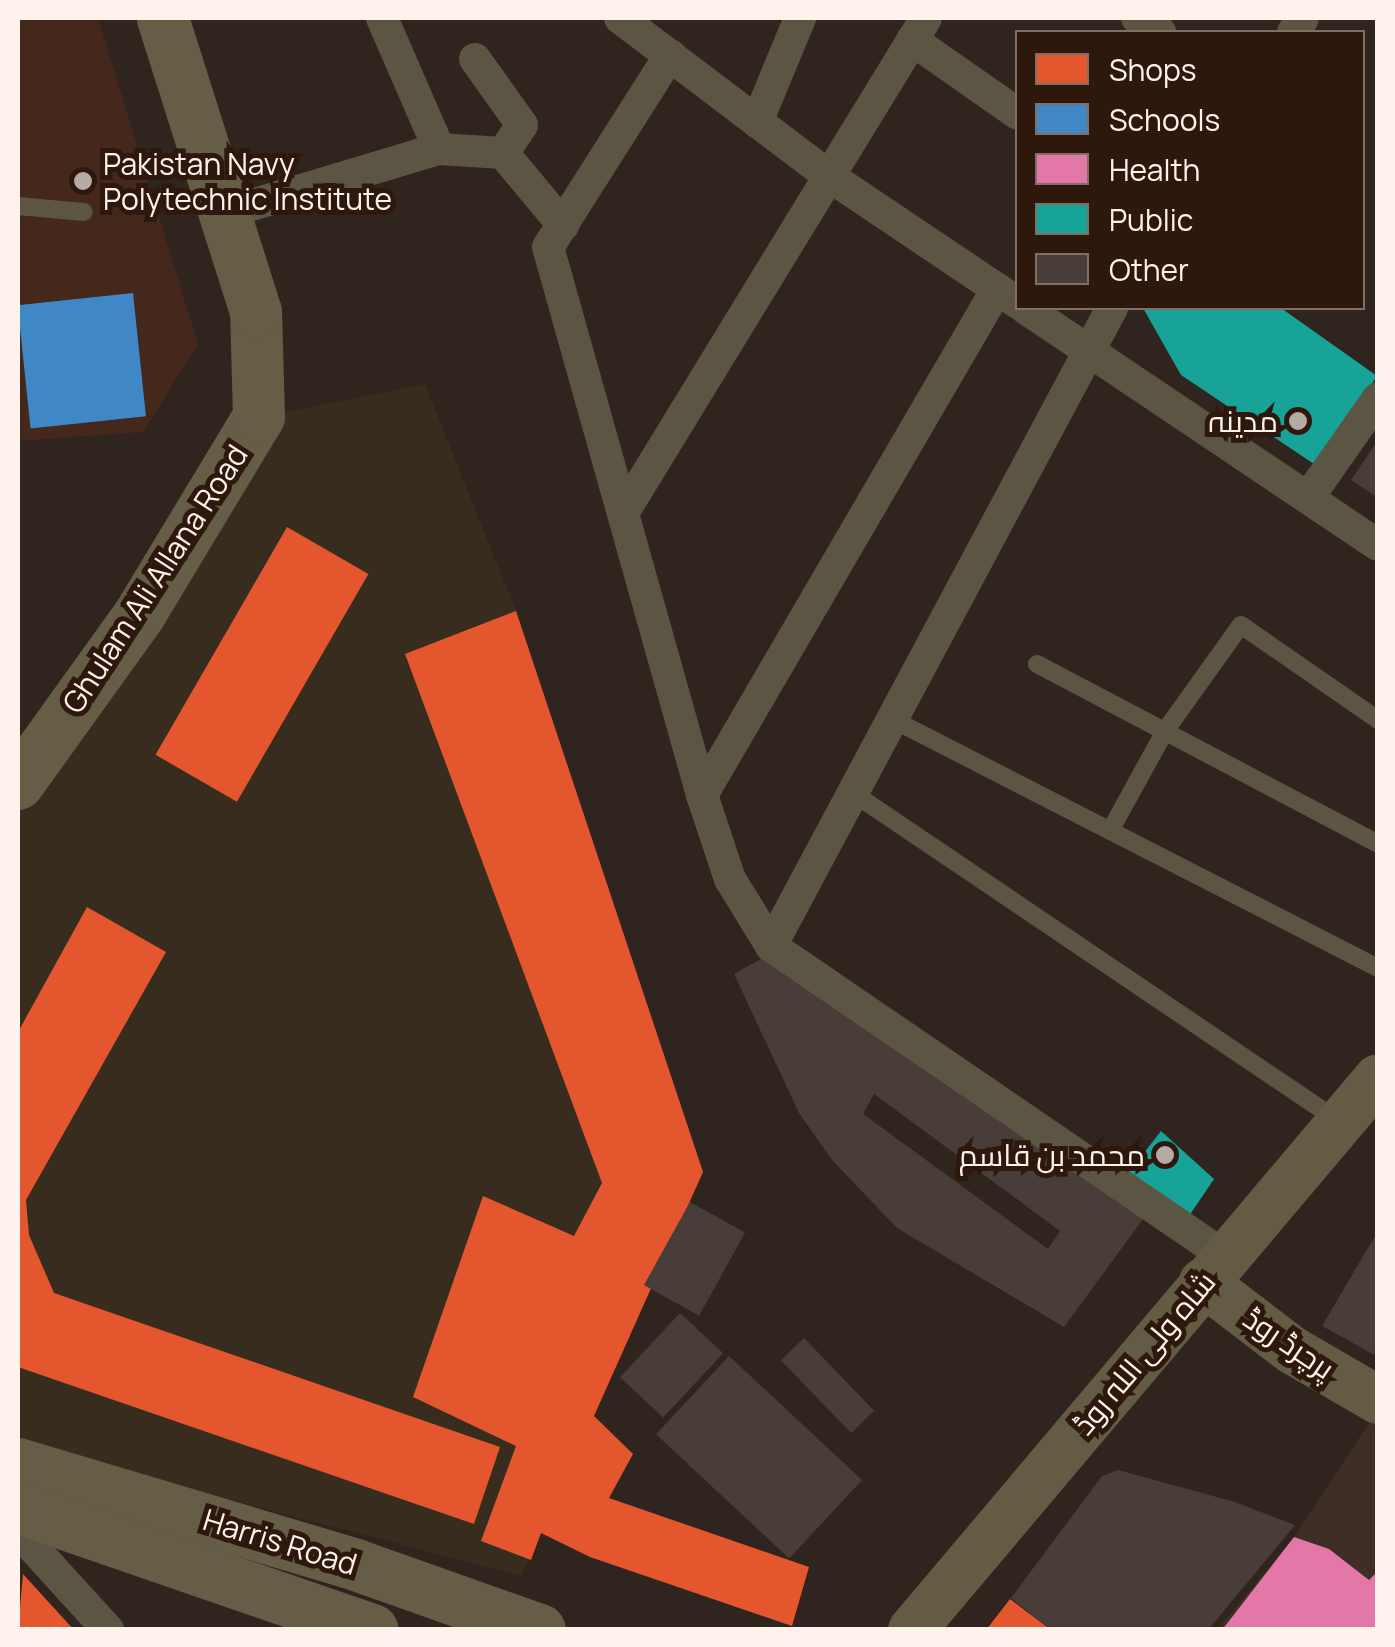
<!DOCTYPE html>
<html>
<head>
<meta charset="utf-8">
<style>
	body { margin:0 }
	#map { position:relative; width:1395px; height:1647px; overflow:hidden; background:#30241f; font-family:Manrope,Cairo,sans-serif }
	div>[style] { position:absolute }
	.commercial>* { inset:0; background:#382c1e }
	.built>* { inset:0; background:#43281b }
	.medical>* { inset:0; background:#3e2e25 }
	.shops>* { inset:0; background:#e4572e; transform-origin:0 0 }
	.schools>* { inset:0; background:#3f88c5; transform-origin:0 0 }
	.health>* { inset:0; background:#e377a8 }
	.public>* { inset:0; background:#17a398 }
	.building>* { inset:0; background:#483d38; transform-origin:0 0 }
	.lane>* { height:18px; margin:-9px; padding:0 9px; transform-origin:9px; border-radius:9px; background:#5c5544 }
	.street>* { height:32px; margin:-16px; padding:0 16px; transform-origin:16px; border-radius:16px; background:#5c5544 }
	.secondary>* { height:48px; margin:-24px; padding:0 24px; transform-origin:24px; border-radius:24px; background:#635b44 }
	.primary>* { height:52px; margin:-26px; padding:0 26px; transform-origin:26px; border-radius:26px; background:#655d46 }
	.dots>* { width:28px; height:28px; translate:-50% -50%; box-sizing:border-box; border:5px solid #2e180d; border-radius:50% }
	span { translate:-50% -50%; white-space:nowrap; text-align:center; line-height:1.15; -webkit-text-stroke:10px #2e180d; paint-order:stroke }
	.poi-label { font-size:30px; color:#fef2ec }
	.left { translate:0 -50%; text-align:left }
	.right { translate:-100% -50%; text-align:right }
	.street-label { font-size:30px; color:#fef2ec }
	.frame { position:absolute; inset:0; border:20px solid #fef2ec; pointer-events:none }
	.legend { position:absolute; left:1015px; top:30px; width:350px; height:280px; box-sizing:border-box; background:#2e180d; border:2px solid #816f66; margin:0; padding:12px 18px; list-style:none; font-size:30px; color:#fef2ec }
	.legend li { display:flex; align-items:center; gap:20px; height:50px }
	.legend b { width:50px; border:2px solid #816f66 }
</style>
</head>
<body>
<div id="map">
	<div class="commercial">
		<i style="clip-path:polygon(425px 384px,516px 611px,703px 1172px,521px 1576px,18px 1444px,18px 785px,262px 417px)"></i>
	</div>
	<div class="built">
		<i style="clip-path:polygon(18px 18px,98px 18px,198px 344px,143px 432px,18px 441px)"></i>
	</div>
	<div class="medical">
		<i style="clip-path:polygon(1377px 1411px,1377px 1629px,1217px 1630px,1294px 1537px)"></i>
	</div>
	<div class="shops">
		<i style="left:287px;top:527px;width:94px;height:263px;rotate:30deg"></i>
		<i style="clip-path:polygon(516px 611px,703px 1172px,594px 1416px,633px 1454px,609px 1498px,809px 1567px,792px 1626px,590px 1557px,541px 1533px,531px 1560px,481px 1541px,516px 1446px,413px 1397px,483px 1196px,574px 1236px,602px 1183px,405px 654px)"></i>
		<i style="clip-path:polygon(87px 907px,166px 952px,26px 1200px,29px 1235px,54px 1293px,500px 1447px,474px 1524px,18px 1367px,18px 1032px)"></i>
		<i style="clip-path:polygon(23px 1574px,74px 1630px,18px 1630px)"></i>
		<i style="clip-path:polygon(1010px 1599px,1051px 1630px,986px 1630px)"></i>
	</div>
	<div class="schools">
		<i style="left:133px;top:293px;width:124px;height:116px;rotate:84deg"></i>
	</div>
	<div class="health">
		<i style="clip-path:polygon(1294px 1537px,1329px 1549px,1369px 1580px,1378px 1571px,1378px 1630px,1222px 1630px)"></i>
	</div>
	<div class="public">
		<i style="clip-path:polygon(1143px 308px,1281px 308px,1377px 376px,1317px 466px,1181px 375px)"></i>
		<i style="clip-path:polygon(1161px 1131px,1214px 1179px,1185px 1222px,1123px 1180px)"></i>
	</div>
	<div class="building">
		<i style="clip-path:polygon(1378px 440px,1378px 498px,1351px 480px)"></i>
		<i style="clip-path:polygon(evenodd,768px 955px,1146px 1215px,1064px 1327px,897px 1228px,832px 1160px,799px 1113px,734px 974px,768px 955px,874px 1094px,1060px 1231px,1048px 1249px,863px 1114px,874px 1094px)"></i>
		<i style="left:690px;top:1202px;width:63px;height:95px;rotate:29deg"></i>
		<i style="clip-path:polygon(1378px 1231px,1378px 1357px,1322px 1326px)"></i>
		<i style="left:680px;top:1313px;width:59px;height:88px;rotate:43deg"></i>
		<i style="left:804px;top:1338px;width:101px;height:32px;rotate:46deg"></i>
		<i style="left:729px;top:1356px;width:182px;height:107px;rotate:43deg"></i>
		<i style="clip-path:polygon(1118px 1470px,1235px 1502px,1295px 1525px,1208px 1630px,1051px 1630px,1011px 1598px,1102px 1476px)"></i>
	</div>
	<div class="lane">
		<i style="left:18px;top:206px;width:66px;rotate:5.2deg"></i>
		<i style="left:1037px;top:664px;width:386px;rotate:27.8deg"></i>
		<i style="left:892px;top:719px;width:546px;rotate:27.13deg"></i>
		<i style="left:853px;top:793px;width:588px;rotate:34.04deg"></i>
		<i style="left:1110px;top:831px;width:114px;rotate:-61.2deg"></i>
		<i style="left:1165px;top:731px;width:130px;rotate:-54.4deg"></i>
		<i style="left:1241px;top:625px;width:167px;rotate:34.7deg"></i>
	</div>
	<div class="street">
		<i style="left:382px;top:18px;width:143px;rotate:66.5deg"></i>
		<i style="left:620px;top:18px;width:262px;rotate:37.1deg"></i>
		<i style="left:829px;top:176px;width:228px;rotate:33.9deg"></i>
		<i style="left:1137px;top:18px;width:27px;rotate:31deg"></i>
		<i style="left:1293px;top:32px;width:17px;rotate:-54deg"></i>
		<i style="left:912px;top:40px;width:129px;rotate:34.9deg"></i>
		<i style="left:670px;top:55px;width:227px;rotate:122.4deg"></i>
		<i style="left:548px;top:247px;width:569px;rotate:74.3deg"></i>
		<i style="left:702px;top:795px;width:89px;rotate:71.6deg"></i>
		<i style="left:730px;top:879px;width:79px;rotate:58.5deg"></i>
		<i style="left:475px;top:59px;width:81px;rotate:54.5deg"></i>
		<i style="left:522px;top:125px;width:34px;rotate:124deg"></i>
		<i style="left:503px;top:153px;width:94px;rotate:50.2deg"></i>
		<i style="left:757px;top:122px;width:113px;rotate:-67.5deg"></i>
		<i style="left:225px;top:213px;width:223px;rotate:-16.7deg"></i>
		<i style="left:439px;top:149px;width:64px;rotate:3.6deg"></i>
		<i style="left:1025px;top:308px;width:425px;rotate:33.9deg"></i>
		<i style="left:1112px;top:308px;width:723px;rotate:118.12deg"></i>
		<i style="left:771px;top:946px;width:550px;rotate:34.33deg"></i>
		<i style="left:1308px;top:498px;width:122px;rotate:-55deg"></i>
		<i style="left:623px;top:513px;width:580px;rotate:-58.53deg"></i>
		<i style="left:702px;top:795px;width:586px;rotate:-59.76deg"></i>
		<i style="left:18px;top:1531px;width:134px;rotate:47.7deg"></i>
	</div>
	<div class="secondary">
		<i style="left:1203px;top:1282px;width:112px;rotate:37.4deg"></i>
		<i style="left:1292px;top:1350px;width:99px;rotate:30.2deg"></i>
		<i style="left:912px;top:1630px;width:722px;rotate:-49.83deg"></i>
	</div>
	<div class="primary">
		<i style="left:18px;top:784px;width:209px;rotate:-54.3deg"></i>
		<i style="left:140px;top:614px;width:230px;rotate:-58.9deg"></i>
		<i style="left:259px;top:417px;width:105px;rotate:-91.6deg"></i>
		<i style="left:256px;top:312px;width:308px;rotate:-107.6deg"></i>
		<i style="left:18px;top:1464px;width:353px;rotate:16.6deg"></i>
		<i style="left:356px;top:1565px;width:195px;rotate:19.5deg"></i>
		<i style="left:18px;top:1508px;width:375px;rotate:19deg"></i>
	</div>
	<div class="dots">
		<i style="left:83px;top:181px;background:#b6aaa4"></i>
		<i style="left:1298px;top:421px;background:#b6aaa4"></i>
		<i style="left:1165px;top:1155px;background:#b6aaa4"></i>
	</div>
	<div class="poi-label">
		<span class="left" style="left:103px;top:181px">Pakistan Navy<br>Polytechnic Institute</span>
		<span class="right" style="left:1278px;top:421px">مدینہ</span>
		<span class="right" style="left:1145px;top:1155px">محمد بن قاسم</span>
	</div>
	<div class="street-label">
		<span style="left:155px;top:579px;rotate:-57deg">Ghulam Ali Allana Road</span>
		<span style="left:1289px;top:1343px;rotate:34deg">پرچرڈ روڈ</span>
		<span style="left:1144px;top:1353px;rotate:-50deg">شاہ ولی اللہ روڈ</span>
		<span style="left:280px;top:1542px;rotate:17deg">Harris Road</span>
	</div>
	<div class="frame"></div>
	<ul class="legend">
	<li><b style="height:28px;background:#e4572e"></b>Shops</li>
	<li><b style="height:28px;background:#3f88c5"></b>Schools</li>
	<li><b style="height:28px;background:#e377a8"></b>Health</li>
	<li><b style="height:28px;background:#17a398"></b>Public</li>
	<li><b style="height:28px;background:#483d38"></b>Other</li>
	</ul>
</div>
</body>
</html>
